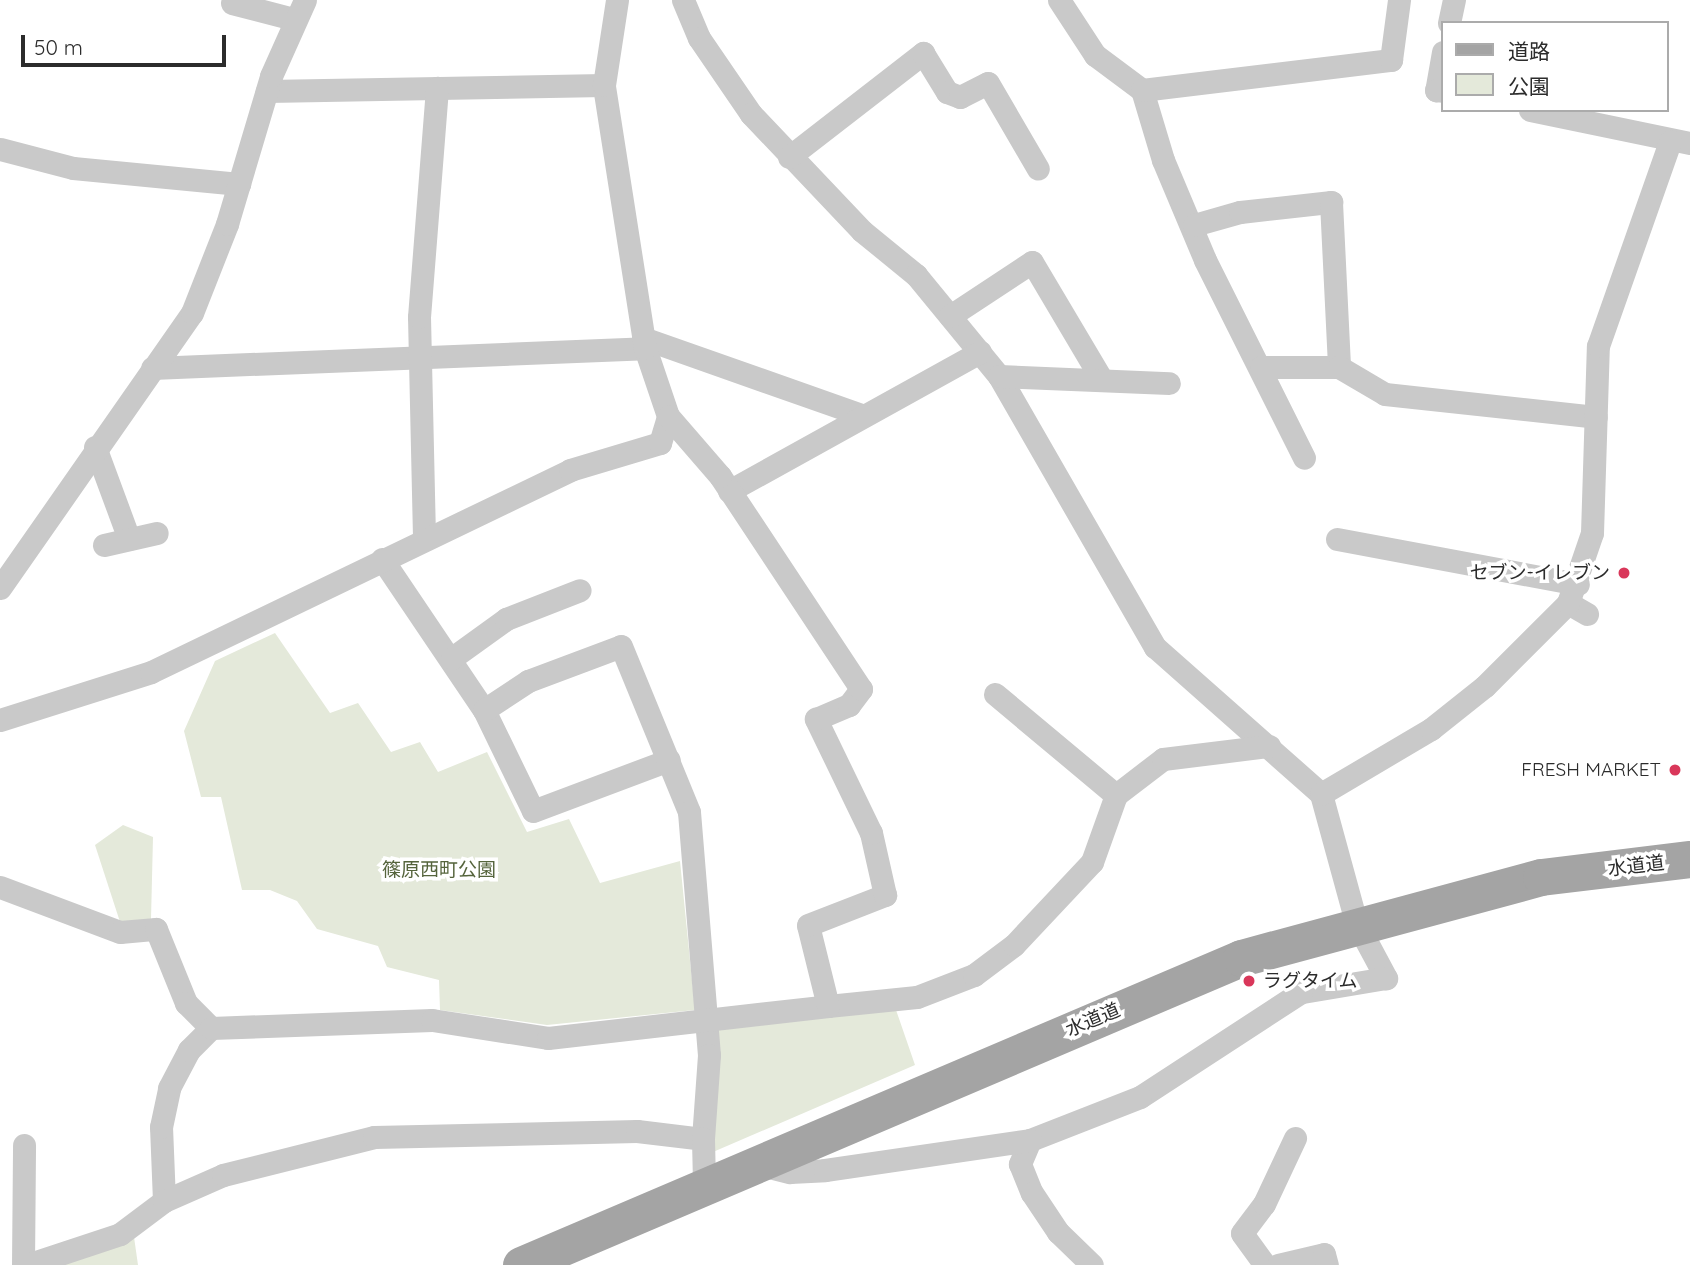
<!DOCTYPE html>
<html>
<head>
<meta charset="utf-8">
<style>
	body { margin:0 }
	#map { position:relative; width:1690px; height:1265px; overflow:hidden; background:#fff; font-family:Quicksand,"Noto Sans JP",sans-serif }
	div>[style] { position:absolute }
	.green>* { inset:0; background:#e4e9da }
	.minor>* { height:23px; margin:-11.5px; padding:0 11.5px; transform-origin:11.5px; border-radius:11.5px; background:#c9c9c9 }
	.primary>* { height:37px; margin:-18.5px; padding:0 18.5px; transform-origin:18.5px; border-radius:18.5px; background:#a4a4a4 }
	.dots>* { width:19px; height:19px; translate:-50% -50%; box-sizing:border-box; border:4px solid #fff; border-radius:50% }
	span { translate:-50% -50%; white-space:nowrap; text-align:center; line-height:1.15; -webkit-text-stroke:7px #fff; paint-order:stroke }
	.poi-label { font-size:19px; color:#2c2c2c }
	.right { translate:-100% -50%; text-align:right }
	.left { translate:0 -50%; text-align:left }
	.street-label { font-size:19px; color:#2c2c2c }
	.park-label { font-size:19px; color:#55643c }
	.legend { position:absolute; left:1441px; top:21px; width:228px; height:91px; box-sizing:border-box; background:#fff; border:2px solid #ababab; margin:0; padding:9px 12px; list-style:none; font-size:21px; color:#2c2c2c }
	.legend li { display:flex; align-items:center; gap:14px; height:35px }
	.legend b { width:35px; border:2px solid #ababab }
	.scale { position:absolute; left:21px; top:35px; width:205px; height:32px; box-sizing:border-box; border:4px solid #2c2c2c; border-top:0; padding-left:9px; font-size:21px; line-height:24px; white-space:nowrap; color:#2c2c2c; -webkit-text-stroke:5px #fff; paint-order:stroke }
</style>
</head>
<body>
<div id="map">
	<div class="green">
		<i style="clip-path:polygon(275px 633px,330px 713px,358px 703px,391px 752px,420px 742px,438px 772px,487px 752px,527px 832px,569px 819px,600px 883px,680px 861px,695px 1010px,547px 1025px,440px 1010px,439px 980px,387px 967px,378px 946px,317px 929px,297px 901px,270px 890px,242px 890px,221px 797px,201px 797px,184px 731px,215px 661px)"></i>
		<i style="clip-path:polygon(123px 825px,153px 837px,151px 919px,121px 925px,95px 845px)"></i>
		<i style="clip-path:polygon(895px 1007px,915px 1065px,713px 1152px,717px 1027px)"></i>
		<i style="clip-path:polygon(134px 1237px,138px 1265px,59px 1265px)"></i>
	</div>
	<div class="minor">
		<i style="left:683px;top:0;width:41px;rotate:67.2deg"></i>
		<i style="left:699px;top:38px;width:92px;rotate:55.6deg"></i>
		<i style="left:751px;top:114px;width:161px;rotate:46.5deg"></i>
		<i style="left:862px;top:231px;width:70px;rotate:39.2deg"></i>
		<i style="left:916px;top:275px;width:131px;rotate:50.6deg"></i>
		<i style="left:999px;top:376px;width:313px;rotate:60.1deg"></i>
		<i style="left:1155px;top:647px;width:222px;rotate:41.5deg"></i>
		<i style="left:1321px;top:794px;width:133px;rotate:74.7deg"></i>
		<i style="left:1356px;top:922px;width:64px;rotate:61.8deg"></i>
		<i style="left:1386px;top:978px;width:86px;rotate:170.6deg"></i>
		<i style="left:1301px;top:992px;width:192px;rotate:146.9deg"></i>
		<i style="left:1140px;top:1097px;width:118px;rotate:158.6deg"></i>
		<i style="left:1030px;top:1140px;width:26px;rotate:113deg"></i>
		<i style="left:1020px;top:1164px;width:31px;rotate:68deg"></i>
		<i style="left:1032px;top:1193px;width:47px;rotate:56.3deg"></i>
		<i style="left:1058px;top:1232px;width:47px;rotate:44.1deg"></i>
		<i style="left:1059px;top:0;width:66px;rotate:56.8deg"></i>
		<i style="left:1095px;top:55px;width:59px;rotate:36.7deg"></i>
		<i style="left:1142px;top:90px;width:73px;rotate:73.3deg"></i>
		<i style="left:1163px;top:160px;width:108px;rotate:67.2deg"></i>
		<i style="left:1205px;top:260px;width:221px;rotate:63.4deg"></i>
		<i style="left:232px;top:3px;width:64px;rotate:14.5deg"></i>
		<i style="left:1449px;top:23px;width:24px;rotate:-78deg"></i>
		<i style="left:1443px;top:52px;width:39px;rotate:100deg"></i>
		<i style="left:1436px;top:90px;width:7px;rotate:8deg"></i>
		<i style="left:1142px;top:90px;width:251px;rotate:-6.9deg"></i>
		<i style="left:1391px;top:60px;width:61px;rotate:-82.4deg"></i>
		<i style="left:267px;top:91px;width:337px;rotate:-1deg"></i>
		<i style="left:1530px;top:110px;width:163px;rotate:11.7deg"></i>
		<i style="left:0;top:149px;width:75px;rotate:14.6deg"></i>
		<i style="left:73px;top:168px;width:167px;rotate:5.5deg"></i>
		<i style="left:789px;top:157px;width:170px;rotate:-37.8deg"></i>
		<i style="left:923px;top:53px;width:46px;rotate:58.4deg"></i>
		<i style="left:947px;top:92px;width:14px;rotate:21deg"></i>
		<i style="left:960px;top:97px;width:31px;rotate:-27deg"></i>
		<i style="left:988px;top:83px;width:99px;rotate:59.8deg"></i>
		<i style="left:1194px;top:225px;width:48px;rotate:-15.8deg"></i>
		<i style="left:1240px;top:212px;width:92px;rotate:-6.3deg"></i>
		<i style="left:1331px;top:202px;width:165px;rotate:87.2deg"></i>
		<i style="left:1339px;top:367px;width:78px;rotate:180deg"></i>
		<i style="left:950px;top:316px;width:98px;rotate:-33.4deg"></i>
		<i style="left:1032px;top:262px;width:137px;rotate:59.3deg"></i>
		<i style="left:643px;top:338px;width:234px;rotate:19.4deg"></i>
		<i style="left:1339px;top:367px;width:53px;rotate:30.4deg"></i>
		<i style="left:1385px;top:394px;width:212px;rotate:6.2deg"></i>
		<i style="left:152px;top:368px;width:493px;rotate:-2.3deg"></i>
		<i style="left:999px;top:376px;width:170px;rotate:2.4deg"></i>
		<i style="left:95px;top:447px;width:98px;rotate:69.7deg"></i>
		<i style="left:729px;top:491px;width:287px;rotate:-29deg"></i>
		<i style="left:424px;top:537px;width:220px;rotate:-91.3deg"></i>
		<i style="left:419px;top:317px;width:230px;rotate:-85.5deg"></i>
		<i style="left:1337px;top:539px;width:245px;rotate:10.6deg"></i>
		<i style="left:104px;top:545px;width:54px;rotate:-12.8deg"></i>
		<i style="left:382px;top:559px;width:182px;rotate:56deg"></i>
		<i style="left:484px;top:710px;width:112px;rotate:64.1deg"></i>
		<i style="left:533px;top:811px;width:145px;rotate:-20.6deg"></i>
		<i style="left:0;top:588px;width:335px;rotate:-55.1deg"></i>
		<i style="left:192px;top:313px;width:96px;rotate:-68.5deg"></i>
		<i style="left:227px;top:224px;width:154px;rotate:-73.4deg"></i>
		<i style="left:271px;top:76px;width:83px;rotate:-65.9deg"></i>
		<i style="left:1568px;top:603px;width:22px;rotate:30deg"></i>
		<i style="left:452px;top:658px;width:67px;rotate:-35.8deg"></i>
		<i style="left:506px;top:619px;width:79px;rotate:-21.4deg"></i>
		<i style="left:995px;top:694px;width:158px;rotate:39.9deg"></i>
		<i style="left:484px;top:710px;width:53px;rotate:-33.4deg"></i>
		<i style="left:528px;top:681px;width:99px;rotate:-20.6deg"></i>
		<i style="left:621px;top:646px;width:179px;rotate:67.7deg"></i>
		<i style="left:689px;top:812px;width:244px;rotate:85.3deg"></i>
		<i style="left:709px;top:1055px;width:84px;rotate:94.1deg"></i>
		<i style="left:0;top:720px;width:158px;rotate:-17.6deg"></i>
		<i style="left:151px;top:672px;width:465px;rotate:-25.7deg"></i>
		<i style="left:570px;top:470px;width:94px;rotate:-16.7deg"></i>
		<i style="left:660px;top:443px;width:28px;rotate:-73deg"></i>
		<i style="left:668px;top:416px;width:72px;rotate:-108.7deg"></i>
		<i style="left:645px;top:348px;width:266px;rotate:-98.9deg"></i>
		<i style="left:604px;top:85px;width:86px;rotate:-81.3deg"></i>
		<i style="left:1321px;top:794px;width:128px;rotate:-30.6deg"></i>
		<i style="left:1431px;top:729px;width:69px;rotate:-38.5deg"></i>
		<i style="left:1485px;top:686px;width:117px;rotate:-45deg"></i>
		<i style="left:1568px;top:603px;width:74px;rotate:-71.1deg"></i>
		<i style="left:1592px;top:533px;width:187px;rotate:-88.2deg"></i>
		<i style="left:1598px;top:346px;width:217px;rotate:-70.6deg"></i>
		<i style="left:0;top:887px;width:128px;rotate:20.6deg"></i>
		<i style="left:120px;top:932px;width:36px;rotate:-5deg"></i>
		<i style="left:156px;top:929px;width:80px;rotate:67.9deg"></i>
		<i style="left:186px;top:1003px;width:35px;rotate:45deg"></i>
		<i style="left:828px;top:1006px;width:89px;rotate:-5.8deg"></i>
		<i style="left:917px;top:997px;width:61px;rotate:-21.1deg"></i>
		<i style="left:974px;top:975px;width:50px;rotate:-36.9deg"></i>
		<i style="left:1014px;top:945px;width:114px;rotate:-46.8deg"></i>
		<i style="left:1092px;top:862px;width:71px;rotate:-70.3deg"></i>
		<i style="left:1116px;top:795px;width:59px;rotate:-37.5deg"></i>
		<i style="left:1163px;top:759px;width:107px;rotate:-7deg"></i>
		<i style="left:757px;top:1164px;width:34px;rotate:14deg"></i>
		<i style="left:790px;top:1172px;width:35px;rotate:-3deg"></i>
		<i style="left:825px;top:1170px;width:207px;rotate:-8.3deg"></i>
		<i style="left:164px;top:1201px;width:74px;rotate:-92.3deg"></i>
		<i style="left:161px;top:1127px;width:40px;rotate:-78deg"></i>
		<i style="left:169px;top:1088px;width:43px;rotate:-62.2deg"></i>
		<i style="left:189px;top:1050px;width:31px;rotate:-45deg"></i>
		<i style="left:211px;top:1028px;width:221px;rotate:-2.1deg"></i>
		<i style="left:432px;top:1020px;width:117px;rotate:8.8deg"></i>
		<i style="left:548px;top:1038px;width:282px;rotate:-6.5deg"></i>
		<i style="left:828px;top:1006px;width:83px;rotate:-103.9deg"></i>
		<i style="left:808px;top:925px;width:83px;rotate:-21.3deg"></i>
		<i style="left:885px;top:895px;width:64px;rotate:-102.7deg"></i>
		<i style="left:871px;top:833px;width:127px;rotate:-115.8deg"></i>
		<i style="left:816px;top:719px;width:36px;rotate:-23deg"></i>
		<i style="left:849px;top:705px;width:20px;rotate:-53deg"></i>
		<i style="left:861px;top:689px;width:255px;rotate:-123.5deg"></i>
		<i style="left:720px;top:476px;width:79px;rotate:-130.9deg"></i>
		<i style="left:23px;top:1265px;width:120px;rotate:-89.5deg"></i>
		<i style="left:27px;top:1265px;width:98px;rotate:-18.4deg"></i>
		<i style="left:120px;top:1234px;width:55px;rotate:-36.9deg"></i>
		<i style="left:164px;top:1201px;width:64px;rotate:-23.8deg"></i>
		<i style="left:223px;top:1175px;width:156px;rotate:-14.1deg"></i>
		<i style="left:374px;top:1137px;width:263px;rotate:-1.3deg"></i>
		<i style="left:637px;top:1131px;width:66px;rotate:6.9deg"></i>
		<i style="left:703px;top:1139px;width:44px;rotate:88.7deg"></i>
		<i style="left:1265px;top:1265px;width:39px;rotate:-126deg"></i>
		<i style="left:1242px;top:1233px;width:36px;rotate:-53deg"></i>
		<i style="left:1264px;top:1204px;width:73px;rotate:-64.8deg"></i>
		<i style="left:1278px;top:1265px;width:47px;rotate:-13.4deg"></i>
		<i style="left:1324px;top:1254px;width:11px;rotate:75deg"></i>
	</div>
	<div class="primary">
		<i style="left:521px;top:1265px;width:783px;rotate:-23.09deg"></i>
		<i style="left:1241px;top:958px;width:311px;rotate:-15.1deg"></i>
		<i style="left:1541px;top:877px;width:150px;rotate:-6.9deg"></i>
	</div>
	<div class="dots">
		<i style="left:1624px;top:573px;background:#d9375a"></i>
		<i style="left:1675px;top:770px;background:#d9375a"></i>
		<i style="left:1249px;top:981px;background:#d9375a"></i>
	</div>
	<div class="poi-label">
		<span class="right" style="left:1610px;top:573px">セブン-イレブン</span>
		<span class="right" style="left:1661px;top:770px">FRESH MARKET</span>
		<span class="left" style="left:1263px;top:981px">ラグタイム</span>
	</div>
	<div class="street-label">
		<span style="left:1636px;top:866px;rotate:-7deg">水道道</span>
		<span style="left:1093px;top:1020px;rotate:-23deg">水道道</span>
	</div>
	<div class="park-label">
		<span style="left:439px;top:870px">篠原西町公園</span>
	</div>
	<ul class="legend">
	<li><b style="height:9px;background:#a4a4a4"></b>道路</li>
	<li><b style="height:19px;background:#e4e9da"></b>公園</li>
	</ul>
	<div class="scale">50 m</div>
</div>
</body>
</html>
